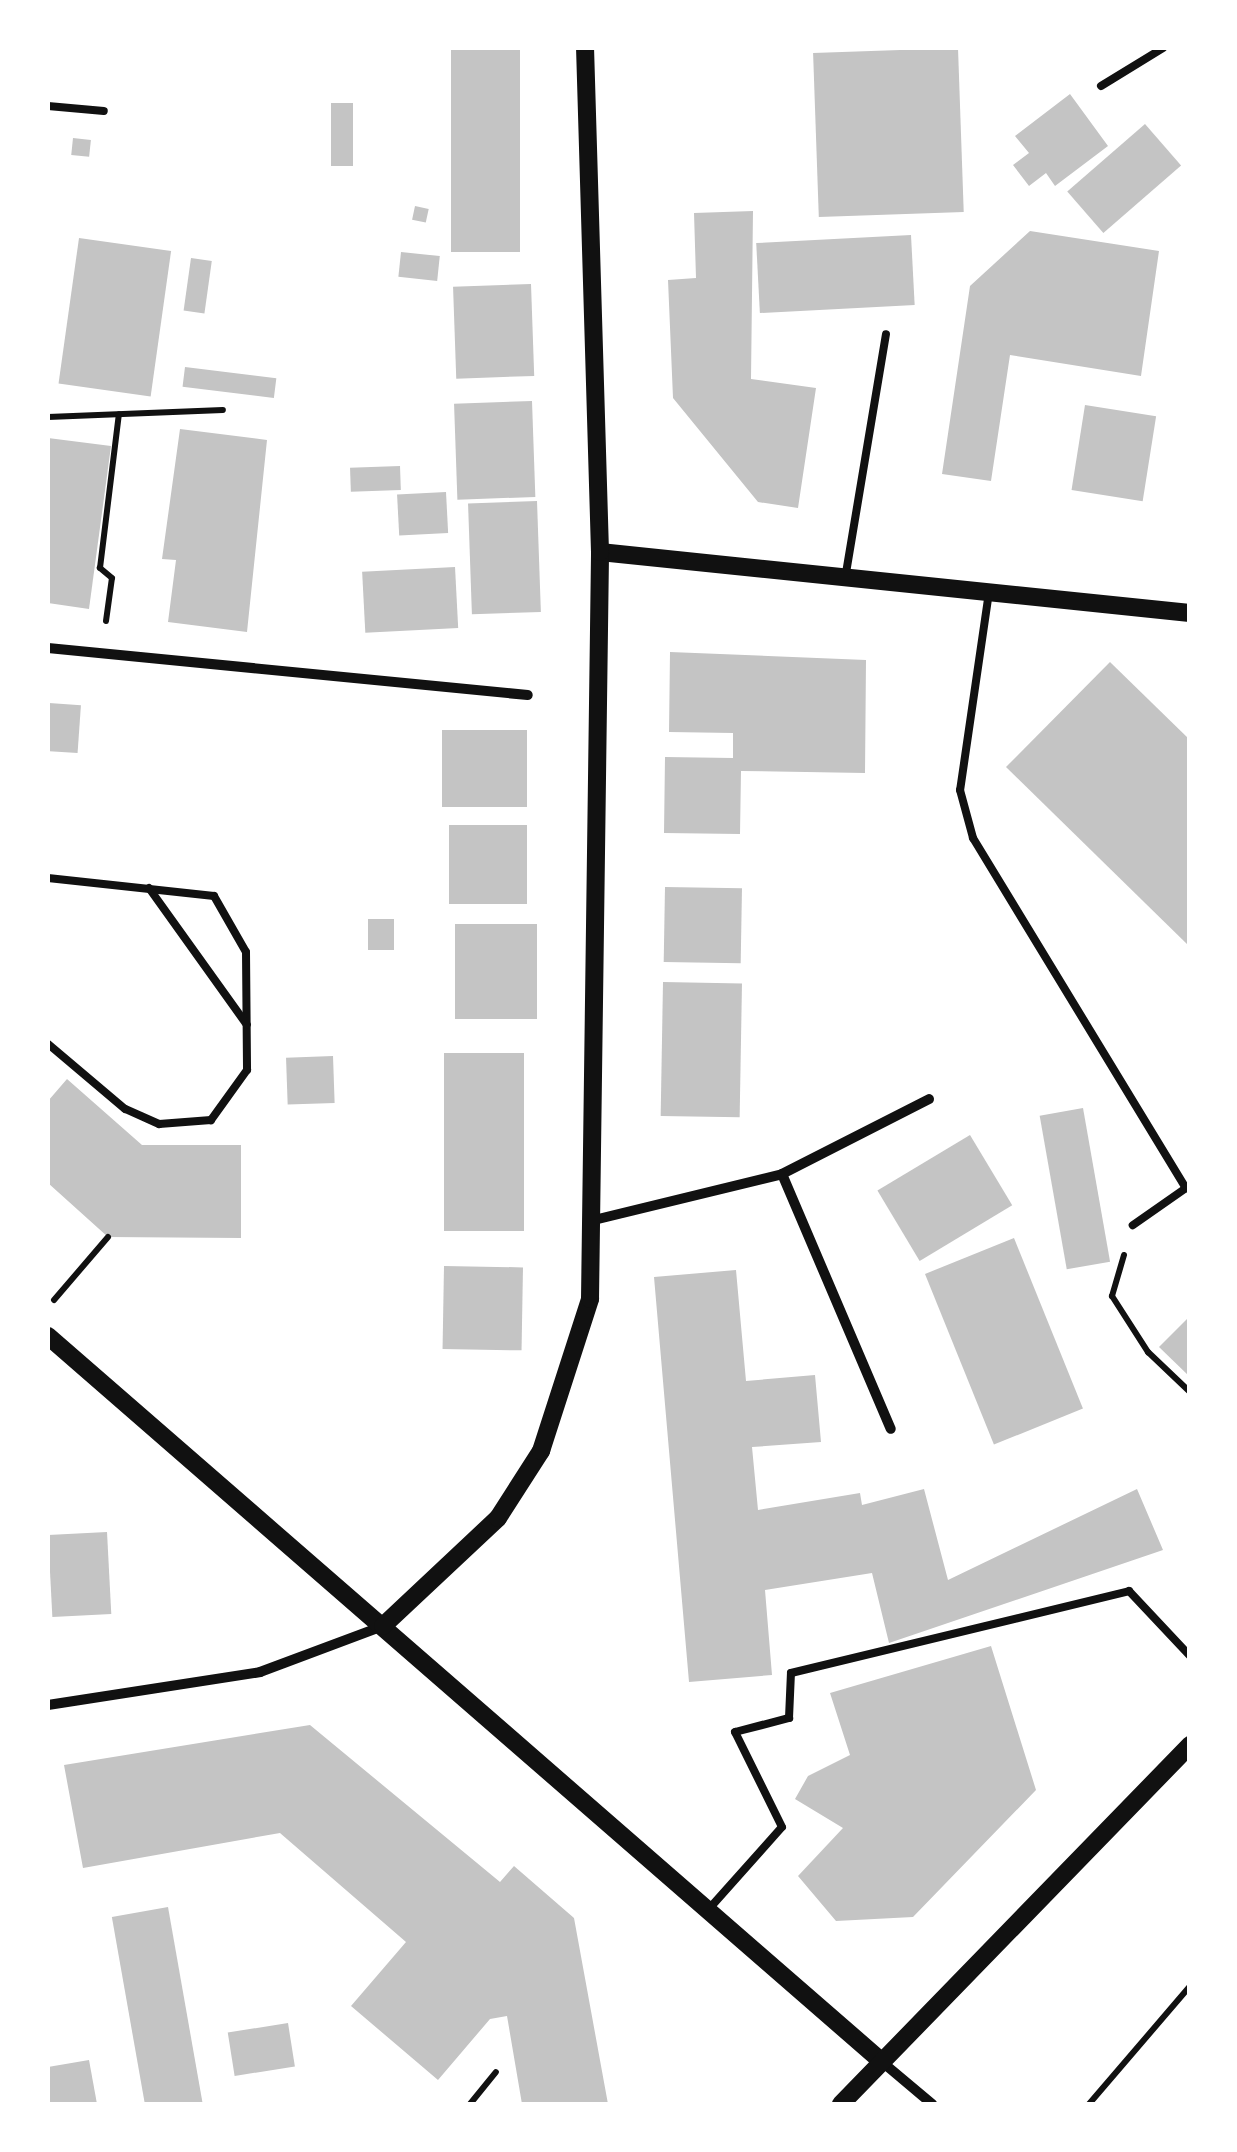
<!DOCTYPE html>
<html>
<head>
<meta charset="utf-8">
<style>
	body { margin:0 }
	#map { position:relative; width:1237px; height:2152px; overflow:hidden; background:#fff; font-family:Karla,sans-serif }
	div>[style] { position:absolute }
	.building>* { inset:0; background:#c4c4c4; transform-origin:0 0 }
	.path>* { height:6px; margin:-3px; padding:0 3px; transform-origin:3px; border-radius:3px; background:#111 }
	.service>* { height:8px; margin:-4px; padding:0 4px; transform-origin:4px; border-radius:4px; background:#111 }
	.minor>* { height:10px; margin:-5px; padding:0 5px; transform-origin:5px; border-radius:5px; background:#111 }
	.tertiary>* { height:18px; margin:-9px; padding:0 9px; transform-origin:9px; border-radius:9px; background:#111 }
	span { translate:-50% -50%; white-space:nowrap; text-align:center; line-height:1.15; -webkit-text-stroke:9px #fff; paint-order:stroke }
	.frame { position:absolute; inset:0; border:50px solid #fff; pointer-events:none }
</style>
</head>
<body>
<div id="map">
	<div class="building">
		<i style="left:451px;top:48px;width:69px;height:204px"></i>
		<i style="left:958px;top:48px;width:164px;height:145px;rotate:88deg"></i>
		<i style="clip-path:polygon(1070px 94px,1108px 146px,1055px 186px,1046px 173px,1029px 186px,1013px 165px,1029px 153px,1015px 136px)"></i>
		<i style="left:331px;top:103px;width:22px;height:63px"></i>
		<i style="left:1145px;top:124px;width:55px;height:103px;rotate:49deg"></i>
		<i style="left:73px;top:138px;width:18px;height:17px;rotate:6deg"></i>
		<i style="left:415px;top:206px;width:14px;height:14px;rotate:12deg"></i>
		<i style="clip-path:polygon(753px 211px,751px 379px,816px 388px,798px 508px,758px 502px,673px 398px,668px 280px,696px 278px,694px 213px)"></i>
		<i style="clip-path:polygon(1030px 231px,1159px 251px,1141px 376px,1010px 355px,991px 481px,942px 474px,970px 286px)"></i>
		<i style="left:911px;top:235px;width:70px;height:155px;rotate:87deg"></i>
		<i style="left:79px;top:238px;width:93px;height:147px;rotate:8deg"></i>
		<i style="left:401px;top:252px;width:39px;height:25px;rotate:6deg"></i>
		<i style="left:191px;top:258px;width:21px;height:53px;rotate:8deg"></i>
		<i style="left:531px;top:284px;width:92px;height:78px;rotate:88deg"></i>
		<i style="left:185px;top:367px;width:92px;height:20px;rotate:7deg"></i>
		<i style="left:532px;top:401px;width:96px;height:78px;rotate:88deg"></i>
		<i style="left:1085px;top:405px;width:72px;height:86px;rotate:9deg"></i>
		<i style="clip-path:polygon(180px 429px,267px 440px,247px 632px,168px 622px,176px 560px,162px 559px)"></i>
		<i style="clip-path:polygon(48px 438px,111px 446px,89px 609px,48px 603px)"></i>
		<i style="left:400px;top:466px;width:24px;height:50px;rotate:88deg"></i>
		<i style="left:446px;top:492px;width:41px;height:49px;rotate:87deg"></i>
		<i style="left:537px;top:501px;width:111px;height:69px;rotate:88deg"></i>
		<i style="left:455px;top:567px;width:61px;height:93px;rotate:87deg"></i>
		<i style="clip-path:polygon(670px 652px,866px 660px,865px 773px,741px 771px,740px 834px,664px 833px,665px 757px,733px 758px,733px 733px,669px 732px)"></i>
		<i style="clip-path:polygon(1110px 662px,1190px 740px,1190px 947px,1006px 767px)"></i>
		<i style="left:49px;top:703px;width:32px;height:48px;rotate:4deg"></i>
		<i style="left:442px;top:730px;width:85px;height:77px"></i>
		<i style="left:449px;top:825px;width:78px;height:79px"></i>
		<i style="left:665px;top:887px;width:77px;height:75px;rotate:1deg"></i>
		<i style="left:368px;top:919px;width:26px;height:31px"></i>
		<i style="left:455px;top:924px;width:82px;height:95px"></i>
		<i style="left:663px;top:982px;width:79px;height:134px;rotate:1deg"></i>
		<i style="left:444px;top:1053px;width:80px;height:178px"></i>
		<i style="left:333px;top:1056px;width:47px;height:47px;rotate:88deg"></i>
		<i style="clip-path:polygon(67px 1079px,142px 1145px,241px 1145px,241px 1238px,108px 1237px,48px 1183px,48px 1101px)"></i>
		<i style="left:1083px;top:1108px;width:156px;height:44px;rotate:80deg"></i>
		<i style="left:970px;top:1135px;width:82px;height:108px;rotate:59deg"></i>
		<i style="left:1014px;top:1238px;width:184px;height:96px;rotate:68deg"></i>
		<i style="left:444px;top:1266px;width:79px;height:83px;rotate:1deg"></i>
		<i style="clip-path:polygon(736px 1270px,746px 1381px,815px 1375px,821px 1442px,752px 1447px,758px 1510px,860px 1493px,862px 1505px,924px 1489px,948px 1580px,1137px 1489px,1163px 1550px,889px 1643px,872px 1573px,765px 1590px,772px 1675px,689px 1682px,654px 1277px)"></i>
		<i style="clip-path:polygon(1190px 1316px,1190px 1377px,1159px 1347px)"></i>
		<i style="left:107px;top:1532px;width:82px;height:59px;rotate:87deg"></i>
		<i style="clip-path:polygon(991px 1646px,1036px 1790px,913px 1917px,836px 1921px,798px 1876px,843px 1828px,795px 1799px,808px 1776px,850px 1755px,830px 1693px)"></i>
		<i style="clip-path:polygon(310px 1725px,500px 1882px,514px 1866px,574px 1918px,608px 2104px,522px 2104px,507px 2016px,490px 2019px,438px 2080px,351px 2006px,406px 1942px,280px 1833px,83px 1868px,64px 1765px)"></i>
		<i style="left:168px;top:1907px;width:200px;height:57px;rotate:80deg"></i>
		<i style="left:288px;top:2023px;width:44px;height:61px;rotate:81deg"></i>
		<i style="clip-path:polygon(89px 2060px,97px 2104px,48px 2104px,48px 2067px)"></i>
	</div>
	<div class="path">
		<i style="left:48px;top:417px;width:175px;rotate:-2.3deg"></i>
		<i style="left:106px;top:621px;width:43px;rotate:-82.1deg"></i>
		<i style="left:112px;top:578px;width:16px;rotate:-140deg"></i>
		<i style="left:100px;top:568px;width:155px;rotate:-83deg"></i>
		<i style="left:1124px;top:1255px;width:43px;rotate:106.3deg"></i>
		<i style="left:1112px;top:1296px;width:67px;rotate:57.3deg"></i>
		<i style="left:1148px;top:1352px;width:58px;rotate:43.6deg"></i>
		<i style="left:54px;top:1300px;width:83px;rotate:-49.4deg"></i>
		<i style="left:470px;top:2104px;width:41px;rotate:-50.9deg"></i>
		<i style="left:1089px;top:2104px;width:155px;rotate:-49.4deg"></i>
	</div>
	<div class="service">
		<i style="left:1101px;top:86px;width:73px;rotate:-31.5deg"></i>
		<i style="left:48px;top:106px;width:56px;rotate:5.1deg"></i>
		<i style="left:846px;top:573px;width:242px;rotate:-80.5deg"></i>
		<i style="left:989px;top:592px;width:200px;rotate:98.3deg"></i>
		<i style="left:960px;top:790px;width:50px;rotate:74.8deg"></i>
		<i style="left:973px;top:838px;width:410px;rotate:58.7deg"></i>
		<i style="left:1186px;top:1188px;width:65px;rotate:145.1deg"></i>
		<i style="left:48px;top:878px;width:167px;rotate:6.2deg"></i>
		<i style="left:214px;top:896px;width:64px;rotate:60.3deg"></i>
		<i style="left:246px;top:952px;width:118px;rotate:89.5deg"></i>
		<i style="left:247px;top:1070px;width:62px;rotate:125.8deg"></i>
		<i style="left:211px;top:1120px;width:52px;rotate:175.6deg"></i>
		<i style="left:159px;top:1124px;width:37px;rotate:-156deg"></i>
		<i style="left:125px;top:1109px;width:101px;rotate:-139.8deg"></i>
		<i style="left:149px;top:888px;width:168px;rotate:54.4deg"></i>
		<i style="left:708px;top:1910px;width:111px;rotate:-48.3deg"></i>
		<i style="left:782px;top:1827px;width:106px;rotate:-116.3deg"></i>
		<i style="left:735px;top:1732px;width:56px;rotate:-14.5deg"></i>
		<i style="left:789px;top:1718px;width:45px;rotate:-87.5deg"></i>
		<i style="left:791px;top:1673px;width:348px;rotate:-13.6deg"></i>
		<i style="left:1129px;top:1591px;width:89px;rotate:46.8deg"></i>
	</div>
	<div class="minor">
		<i style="left:48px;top:648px;width:482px;rotate:5.6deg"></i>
		<i style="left:782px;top:1174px;width:277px;rotate:66.9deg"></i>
		<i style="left:594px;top:1220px;width:194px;rotate:-13.7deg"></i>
		<i style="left:782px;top:1174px;width:165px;rotate:-27deg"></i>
		<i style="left:48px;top:1705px;width:215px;rotate:-8.8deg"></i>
		<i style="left:260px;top:1672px;width:131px;rotate:-20.5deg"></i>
		<i style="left:881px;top:2061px;width:67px;rotate:40.1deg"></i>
	</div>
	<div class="tertiary">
		<i style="left:600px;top:552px;width:593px;rotate:5.9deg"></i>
		<i style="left:48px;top:1336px;width:1104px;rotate:41.03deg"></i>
		<i style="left:383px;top:1626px;width:158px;rotate:-43.2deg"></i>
		<i style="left:498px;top:1518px;width:80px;rotate:-57.3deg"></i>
		<i style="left:541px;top:1451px;width:160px;rotate:-72.1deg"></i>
		<i style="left:590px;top:1299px;width:747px;rotate:-89.23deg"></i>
		<i style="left:600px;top:552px;width:504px;rotate:-91.7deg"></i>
		<i style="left:841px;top:2104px;width:501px;rotate:-45.81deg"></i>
	</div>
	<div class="frame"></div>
</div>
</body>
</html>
